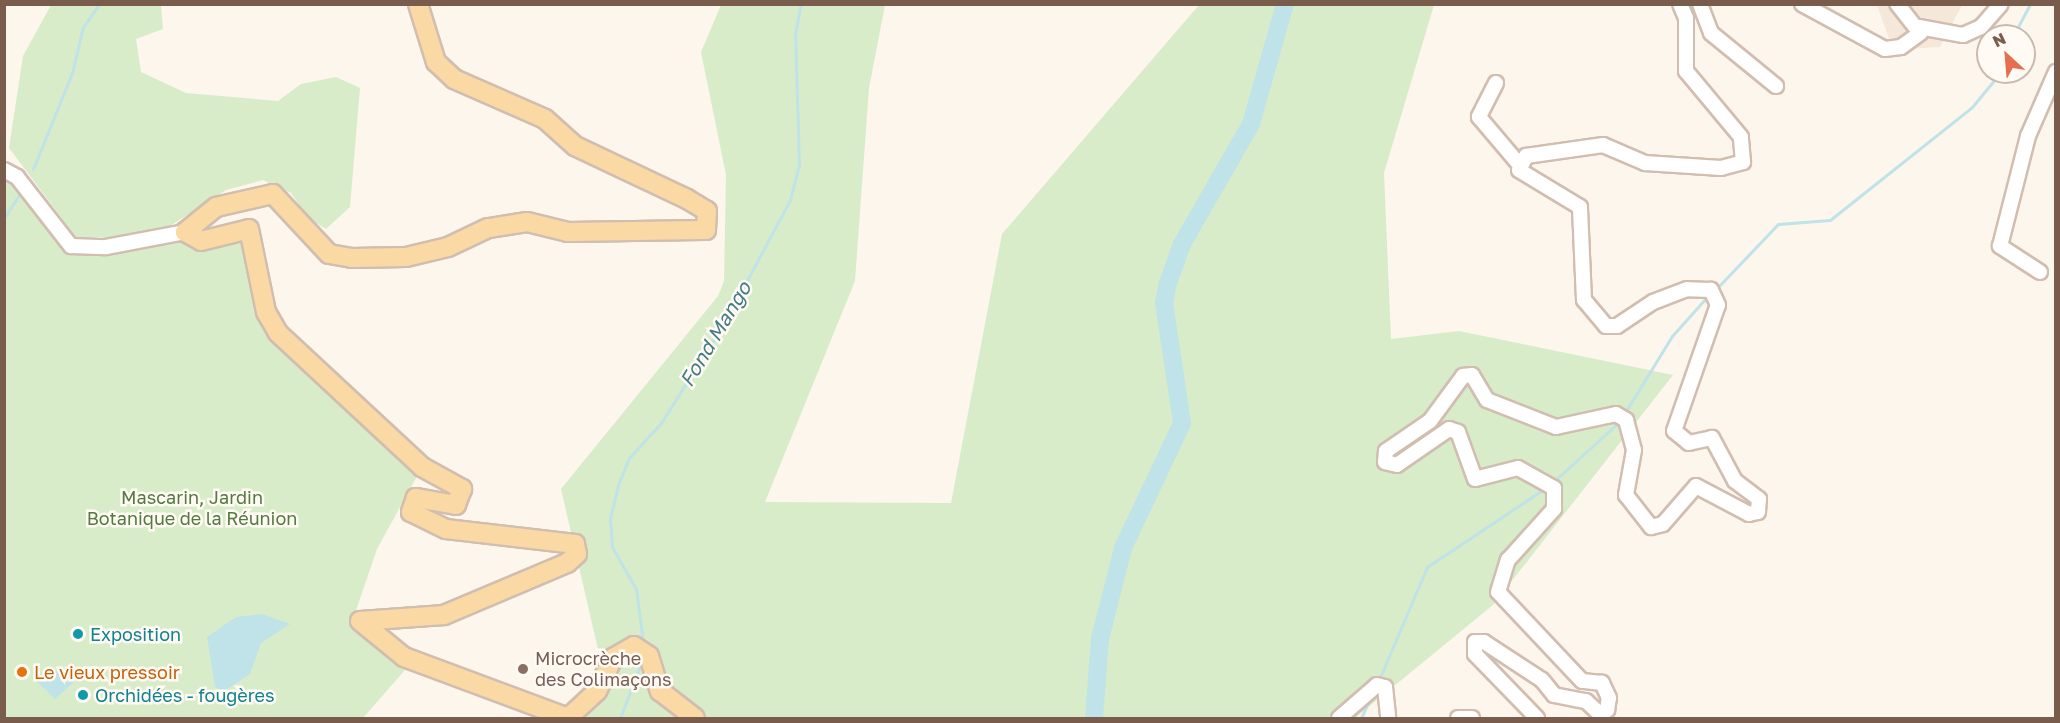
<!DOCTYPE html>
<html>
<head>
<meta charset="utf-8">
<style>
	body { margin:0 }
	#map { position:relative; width:2060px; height:723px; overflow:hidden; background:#fdf6ec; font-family:"Golos Text",sans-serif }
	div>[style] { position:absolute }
	.residential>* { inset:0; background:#f5e8da }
	.green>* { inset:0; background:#d8ecc9 }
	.water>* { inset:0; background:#bfe3e8 }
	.stream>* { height:3px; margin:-1.5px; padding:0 1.5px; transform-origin:1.5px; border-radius:1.5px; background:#bfe3e8 }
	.river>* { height:18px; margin:-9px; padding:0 9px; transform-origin:9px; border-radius:9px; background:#bfe3e8 }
	.roads { filter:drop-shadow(2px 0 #d1beb0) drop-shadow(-2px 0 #d1beb0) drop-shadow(0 2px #d1beb0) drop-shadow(0 -2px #d1beb0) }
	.minor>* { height:14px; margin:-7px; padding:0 7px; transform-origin:7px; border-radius:7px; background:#fff }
	.major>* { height:18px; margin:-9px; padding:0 9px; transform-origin:9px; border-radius:9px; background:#fbd9a5 }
	.dots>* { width:16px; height:16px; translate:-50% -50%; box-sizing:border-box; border:3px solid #fffaf3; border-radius:50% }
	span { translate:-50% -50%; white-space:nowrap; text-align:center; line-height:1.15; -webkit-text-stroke:5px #fffaf3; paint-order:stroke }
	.park-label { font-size:18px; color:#537a41 }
	.culture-label { font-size:18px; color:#0d838f }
	.left { translate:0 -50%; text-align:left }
	.education-label { font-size:18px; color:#785e54 }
	.food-label { font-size:18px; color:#c56008 }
	.water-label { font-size:20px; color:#437c86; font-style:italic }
	.frame { position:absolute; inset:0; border:6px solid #7a5c4d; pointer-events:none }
	.north { position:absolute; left:1976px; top:24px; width:60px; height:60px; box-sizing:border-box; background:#fffaf3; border:2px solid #cabbb1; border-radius:50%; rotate:334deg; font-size:16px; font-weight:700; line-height:24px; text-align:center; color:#7a5c4d }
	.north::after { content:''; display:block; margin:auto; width:21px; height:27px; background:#e76f51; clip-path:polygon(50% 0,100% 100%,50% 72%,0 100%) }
</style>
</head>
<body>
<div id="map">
	<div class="residential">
		<i style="clip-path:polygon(1877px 5px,1962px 5px,1940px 47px,1893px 50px)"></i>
	</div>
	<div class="green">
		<i style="clip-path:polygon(51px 5px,161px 5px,163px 29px,136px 39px,141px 72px,186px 93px,278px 101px,301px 84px,336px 77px,360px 88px,350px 207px,326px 229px,308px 218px,291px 193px,263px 180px,226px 190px,170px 226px,118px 238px,76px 237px,9px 148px,23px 56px)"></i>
		<i style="clip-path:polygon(721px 5px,885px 5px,869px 88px,855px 281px,765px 502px,951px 503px,1002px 234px,1199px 5px,1434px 5px,1384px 173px,1391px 339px,1459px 331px,1673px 375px,1493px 605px,1355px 718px,587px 718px,603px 671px,561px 489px,718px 296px,724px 281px,726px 175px,701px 52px)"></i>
		<i style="clip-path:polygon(5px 170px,71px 246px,191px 239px,240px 228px,266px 312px,422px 467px,377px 549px,350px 628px,405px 670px,363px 718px,5px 718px)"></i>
	</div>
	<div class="water">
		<i style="clip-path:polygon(262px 614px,290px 624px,261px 643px,250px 674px,224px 691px,215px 687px,207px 637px,236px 617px)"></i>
		<i style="clip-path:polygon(51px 669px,76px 680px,55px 699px,33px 678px)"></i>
	</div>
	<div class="stream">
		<i style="left:2013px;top:36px;width:36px;rotate:-62deg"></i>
		<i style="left:33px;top:169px;width:104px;rotate:-67.9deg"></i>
		<i style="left:72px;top:73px;width:47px;rotate:-76.6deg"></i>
		<i style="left:83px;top:27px;width:28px;rotate:-55deg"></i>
		<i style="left:4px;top:218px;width:31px;rotate:-57deg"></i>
		<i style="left:1718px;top:287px;width:87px;rotate:-46.4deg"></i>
		<i style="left:1778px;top:224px;width:52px;rotate:-4.4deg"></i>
		<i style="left:1830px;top:220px;width:181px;rotate:-38.5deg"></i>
		<i style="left:1972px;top:107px;width:45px;rotate:-50.4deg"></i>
		<i style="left:1626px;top:411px;width:88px;rotate:-58.5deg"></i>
		<i style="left:1672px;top:336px;width:51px;rotate:-48.2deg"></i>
		<i style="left:1552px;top:483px;width:91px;rotate:-42.3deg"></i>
		<i style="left:643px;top:642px;width:53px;rotate:-97.5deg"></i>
		<i style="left:636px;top:589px;width:48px;rotate:-119.7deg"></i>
		<i style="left:612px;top:547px;width:29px;rotate:-94deg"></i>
		<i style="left:610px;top:518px;width:34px;rotate:-76deg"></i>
		<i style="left:618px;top:485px;width:29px;rotate:-68deg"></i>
		<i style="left:629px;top:458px;width:47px;rotate:-47.6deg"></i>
		<i style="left:661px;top:423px;width:116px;rotate:-57.7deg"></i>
		<i style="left:723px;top:325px;width:142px;rotate:-61.8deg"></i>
		<i style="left:790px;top:200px;width:36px;rotate:-76deg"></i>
		<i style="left:799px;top:165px;width:131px;rotate:-91.7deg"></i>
		<i style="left:795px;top:34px;width:31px;rotate:-79deg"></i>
		<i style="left:1378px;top:682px;width:125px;rotate:-66.9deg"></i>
		<i style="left:1427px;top:567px;width:141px;rotate:-33.7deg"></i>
		<i style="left:620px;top:718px;width:59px;rotate:-69.1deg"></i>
		<i style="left:1361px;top:718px;width:21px;rotate:-65deg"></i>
	</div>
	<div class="river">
		<i style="left:1094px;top:718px;width:79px;rotate:-85.7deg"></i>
		<i style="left:1100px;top:639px;width:94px;rotate:-75.8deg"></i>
		<i style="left:1123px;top:548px;width:138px;rotate:-64.7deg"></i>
		<i style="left:1182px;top:423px;width:121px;rotate:-98.5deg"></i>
		<i style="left:1164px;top:303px;width:20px;rotate:-79deg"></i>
		<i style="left:1168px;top:283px;width:41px;rotate:-70.3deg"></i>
		<i style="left:1182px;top:244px;width:138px;rotate:-60.1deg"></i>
		<i style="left:1251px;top:124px;width:125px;rotate:-74.2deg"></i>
	</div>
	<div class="roads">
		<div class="minor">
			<i style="left:1700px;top:4px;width:31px;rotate:69deg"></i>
			<i style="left:1711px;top:33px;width:84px;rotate:39.2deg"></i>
			<i style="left:1802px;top:4px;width:94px;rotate:28.5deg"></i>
			<i style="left:1885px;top:49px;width:16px;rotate:-7deg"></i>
			<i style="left:1901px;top:47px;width:24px;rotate:-36deg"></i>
			<i style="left:1920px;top:33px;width:37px;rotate:-128deg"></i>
			<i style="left:1919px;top:27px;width:45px;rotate:10.3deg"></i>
			<i style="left:1963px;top:35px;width:20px;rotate:-24deg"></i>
			<i style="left:1981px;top:27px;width:30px;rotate:-49deg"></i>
			<i style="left:1496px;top:83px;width:38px;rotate:117deg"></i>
			<i style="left:1479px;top:117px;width:60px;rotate:49.7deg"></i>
			<i style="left:4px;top:170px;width:15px;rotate:28deg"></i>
			<i style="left:17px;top:177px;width:88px;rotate:52deg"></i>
			<i style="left:71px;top:246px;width:35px;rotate:2deg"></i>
			<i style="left:106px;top:247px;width:80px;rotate:-10.8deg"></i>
			<i style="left:2040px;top:272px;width:48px;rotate:-147deg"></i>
			<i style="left:2000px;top:246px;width:114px;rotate:-75.7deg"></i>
			<i style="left:2028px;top:136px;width:70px;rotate:-66.4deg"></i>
			<i style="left:1339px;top:718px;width:50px;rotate:-41deg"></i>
			<i style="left:1377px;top:685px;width:8px;rotate:14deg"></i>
			<i style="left:1385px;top:687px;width:31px;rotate:84deg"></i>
			<i style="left:1458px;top:718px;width:14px"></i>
			<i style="left:1537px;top:718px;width:89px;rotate:-134.1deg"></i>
			<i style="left:1475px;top:654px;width:12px;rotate:-90deg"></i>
			<i style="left:1475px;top:642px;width:9px"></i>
			<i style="left:1484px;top:642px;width:69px;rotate:33.2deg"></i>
			<i style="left:1542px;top:680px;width:19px;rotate:51deg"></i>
			<i style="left:1554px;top:695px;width:33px;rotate:11deg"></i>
			<i style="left:1586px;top:701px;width:18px;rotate:43deg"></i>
			<i style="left:1599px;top:713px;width:9px;rotate:-21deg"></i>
			<i style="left:1607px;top:710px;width:12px;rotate:-81deg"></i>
			<i style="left:1609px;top:698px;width:17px;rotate:-115deg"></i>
			<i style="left:1602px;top:683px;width:20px;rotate:-174deg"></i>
			<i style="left:1582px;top:681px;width:122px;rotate:-133.3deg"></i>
			<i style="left:1498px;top:592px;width:34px;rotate:-73deg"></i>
			<i style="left:1508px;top:560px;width:69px;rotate:-48deg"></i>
			<i style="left:1554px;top:509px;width:21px;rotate:-90deg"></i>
			<i style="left:1554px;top:488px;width:41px;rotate:-150.9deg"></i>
			<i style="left:1518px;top:468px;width:44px;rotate:165.7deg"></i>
			<i style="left:1475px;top:479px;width:50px;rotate:-109.9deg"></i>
			<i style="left:1458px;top:432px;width:9px;rotate:-162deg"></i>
			<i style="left:1449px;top:429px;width:63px;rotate:145.3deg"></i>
			<i style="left:1397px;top:465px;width:12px;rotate:-166deg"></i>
			<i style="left:1385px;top:462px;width:11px;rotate:-85deg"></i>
			<i style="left:1386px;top:451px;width:53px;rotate:-34.3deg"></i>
			<i style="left:1430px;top:421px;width:56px;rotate:-53.7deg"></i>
			<i style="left:1463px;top:376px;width:9px;rotate:-6deg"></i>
			<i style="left:1472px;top:375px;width:29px;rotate:59deg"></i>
			<i style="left:1487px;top:400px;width:74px;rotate:21.4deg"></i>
			<i style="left:1556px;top:427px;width:61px;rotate:-12.2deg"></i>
			<i style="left:1616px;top:414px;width:12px;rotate:31deg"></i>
			<i style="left:1626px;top:420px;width:31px;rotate:75deg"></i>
			<i style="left:1634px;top:450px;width:46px;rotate:100.1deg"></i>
			<i style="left:1626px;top:495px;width:41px;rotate:52deg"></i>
			<i style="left:1651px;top:527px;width:12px;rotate:-14deg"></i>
			<i style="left:1663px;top:524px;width:50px;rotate:-49deg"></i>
			<i style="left:1696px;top:486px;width:60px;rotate:27.8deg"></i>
			<i style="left:1749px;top:514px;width:9px;rotate:-13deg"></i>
			<i style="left:1758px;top:512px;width:13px;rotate:-86deg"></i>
			<i style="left:1759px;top:499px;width:30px;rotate:-143deg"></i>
			<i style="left:1735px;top:481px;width:49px;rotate:-118.1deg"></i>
			<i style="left:1712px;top:438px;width:24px;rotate:168deg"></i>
			<i style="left:1689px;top:443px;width:19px;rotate:-141deg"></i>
			<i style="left:1674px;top:431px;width:133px;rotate:-70.8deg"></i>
			<i style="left:1718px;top:305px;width:17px;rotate:-115deg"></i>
			<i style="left:1711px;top:290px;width:24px;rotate:-178deg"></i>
			<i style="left:1687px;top:289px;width:36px;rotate:159deg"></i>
			<i style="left:1653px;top:302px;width:43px;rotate:146.3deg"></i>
			<i style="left:1617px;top:326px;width:11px;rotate:180deg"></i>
			<i style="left:1606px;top:326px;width:34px;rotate:-130deg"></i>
			<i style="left:1584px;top:300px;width:93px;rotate:-92.5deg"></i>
			<i style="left:1580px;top:207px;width:71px;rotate:-148.8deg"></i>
			<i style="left:1519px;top:170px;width:16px;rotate:-63deg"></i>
			<i style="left:1526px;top:156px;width:78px;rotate:-8.1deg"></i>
			<i style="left:1603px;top:145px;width:46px;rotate:23.2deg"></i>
			<i style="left:1645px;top:163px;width:76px;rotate:3.8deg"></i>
			<i style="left:1721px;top:168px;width:23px;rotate:-15deg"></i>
			<i style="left:1743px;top:162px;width:25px;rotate:-95deg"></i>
			<i style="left:1741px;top:137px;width:86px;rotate:-129.8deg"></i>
			<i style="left:1686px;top:71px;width:53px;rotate:-90deg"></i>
			<i style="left:1686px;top:18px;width:15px;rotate:-113deg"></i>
		</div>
		<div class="major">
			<i style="left:418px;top:4px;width:61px;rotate:72.8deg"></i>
			<i style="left:436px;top:62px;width:25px;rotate:43deg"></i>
			<i style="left:454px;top:79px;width:99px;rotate:23.7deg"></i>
			<i style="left:545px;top:119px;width:40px;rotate:42deg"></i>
			<i style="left:575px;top:146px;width:124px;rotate:25.3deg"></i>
			<i style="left:687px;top:199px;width:23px;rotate:31deg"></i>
			<i style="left:707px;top:211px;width:19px;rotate:93deg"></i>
			<i style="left:706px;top:230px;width:138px;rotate:179.2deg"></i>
			<i style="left:568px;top:232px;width:42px;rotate:-166.3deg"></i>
			<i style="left:527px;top:222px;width:39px;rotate:171deg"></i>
			<i style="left:488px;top:228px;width:44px;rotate:154.6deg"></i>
			<i style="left:448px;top:247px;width:43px;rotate:166.6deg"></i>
			<i style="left:406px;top:257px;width:54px;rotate:178.9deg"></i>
			<i style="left:352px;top:258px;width:23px;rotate:-170deg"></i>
			<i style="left:329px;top:254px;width:82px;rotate:-133deg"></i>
			<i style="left:273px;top:194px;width:58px;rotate:167.2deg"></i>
			<i style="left:216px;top:207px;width:40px;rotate:141deg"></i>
			<i style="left:185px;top:232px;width:18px;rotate:29deg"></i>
			<i style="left:201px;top:241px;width:49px;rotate:-14deg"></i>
			<i style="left:249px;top:229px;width:85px;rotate:78.4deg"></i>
			<i style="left:266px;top:312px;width:24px;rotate:60deg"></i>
			<i style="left:278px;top:333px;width:197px;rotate:42.9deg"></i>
			<i style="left:422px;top:467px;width:46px;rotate:28.8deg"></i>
			<i style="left:462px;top:489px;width:17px;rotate:111deg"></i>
			<i style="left:456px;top:505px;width:41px;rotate:-170.1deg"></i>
			<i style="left:416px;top:498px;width:15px;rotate:110deg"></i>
			<i style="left:411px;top:512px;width:39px;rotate:26deg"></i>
			<i style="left:446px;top:529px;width:130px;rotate:6.6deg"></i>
			<i style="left:575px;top:544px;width:10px;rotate:79deg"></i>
			<i style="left:577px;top:554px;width:13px;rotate:138deg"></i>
			<i style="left:567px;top:563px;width:134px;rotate:157.1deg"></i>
			<i style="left:444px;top:615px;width:84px;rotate:175.9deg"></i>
			<i style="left:360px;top:621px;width:57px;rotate:39.3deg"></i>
			<i style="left:404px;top:657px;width:175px;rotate:20.4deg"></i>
			<i style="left:568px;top:718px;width:40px;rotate:-43deg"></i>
			<i style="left:597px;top:691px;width:37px;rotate:-64deg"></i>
			<i style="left:613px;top:658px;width:24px;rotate:-30deg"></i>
			<i style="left:634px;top:646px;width:18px;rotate:34deg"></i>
			<i style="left:649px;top:656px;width:37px;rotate:73deg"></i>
			<i style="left:660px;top:691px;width:44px;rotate:37.6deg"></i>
		</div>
	</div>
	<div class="dots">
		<i style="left:78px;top:634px;background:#0f9aa8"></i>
		<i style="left:523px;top:669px;background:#8d6e63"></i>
		<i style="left:22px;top:672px;background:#e8710a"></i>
		<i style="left:83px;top:695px;background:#0f9aa8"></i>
	</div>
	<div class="park-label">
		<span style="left:192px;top:508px">Mascarin, Jardin<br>Botanique de la Réunion</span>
	</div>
	<div class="culture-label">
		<span class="left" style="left:90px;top:634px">Exposition</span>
		<span class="left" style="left:95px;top:695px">Orchidées - fougères</span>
	</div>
	<div class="education-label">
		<span class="left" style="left:535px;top:669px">Microcrèche<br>des Colimaçons</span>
	</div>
	<div class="food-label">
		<span class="left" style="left:34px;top:672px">Le vieux pressoir</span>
	</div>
	<div class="water-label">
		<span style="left:715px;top:334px;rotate:-59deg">Fond Mango</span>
	</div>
	<div class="frame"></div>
	<div class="north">N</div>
</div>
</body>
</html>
